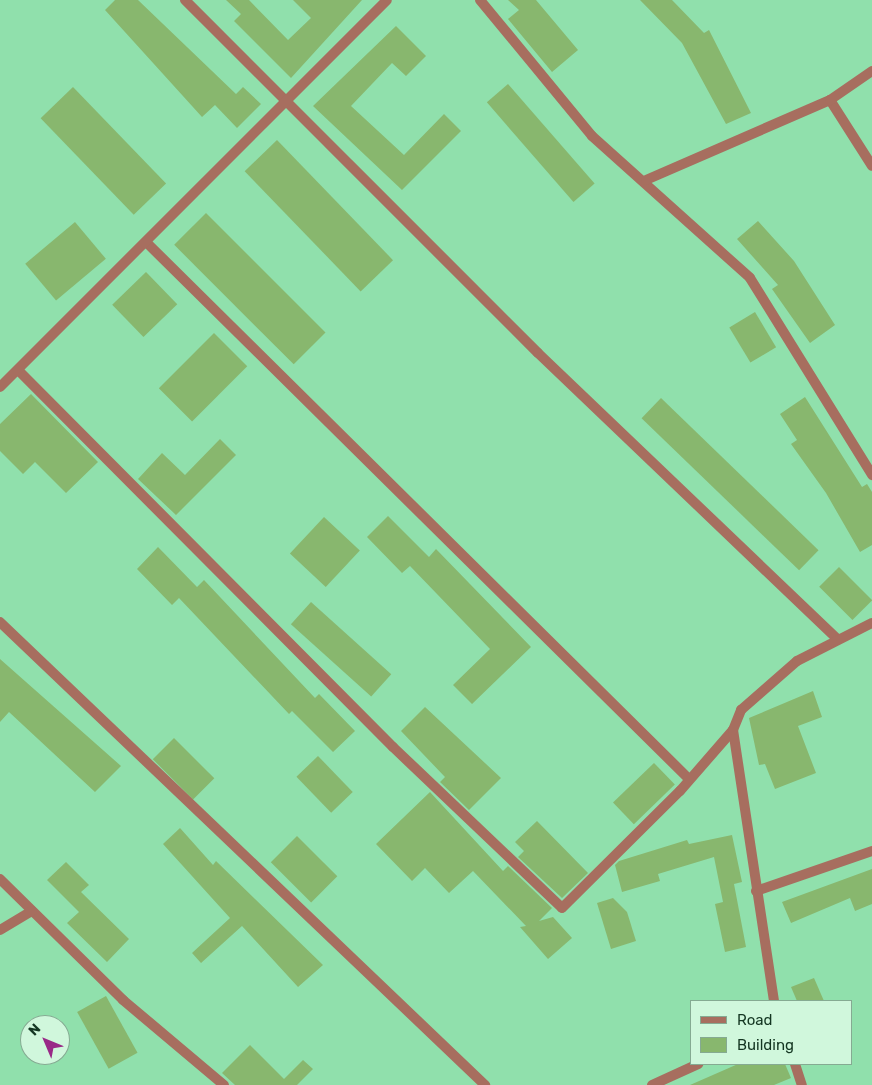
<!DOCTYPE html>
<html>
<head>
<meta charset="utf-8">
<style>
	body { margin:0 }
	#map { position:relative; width:872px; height:1085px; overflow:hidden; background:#90e0ac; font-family:Rubik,sans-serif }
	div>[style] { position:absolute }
	.building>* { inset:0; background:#88b76e; transform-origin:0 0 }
	.street>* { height:10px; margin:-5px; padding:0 5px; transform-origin:5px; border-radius:5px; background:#a76e5f }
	span { translate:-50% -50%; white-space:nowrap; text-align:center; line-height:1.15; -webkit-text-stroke:4.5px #d0f7dc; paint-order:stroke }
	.legend { position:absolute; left:690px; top:1000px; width:162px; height:65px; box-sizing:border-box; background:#d0f7dc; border:1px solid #85aa92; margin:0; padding:6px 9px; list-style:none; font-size:15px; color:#143622 }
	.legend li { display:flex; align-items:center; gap:10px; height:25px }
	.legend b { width:25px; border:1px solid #85aa92 }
	.north { position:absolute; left:20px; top:1015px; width:50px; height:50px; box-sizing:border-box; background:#d0f7dc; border:1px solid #85aa92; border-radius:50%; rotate:315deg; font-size:14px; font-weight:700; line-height:20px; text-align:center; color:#143622 }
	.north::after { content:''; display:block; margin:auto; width:18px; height:22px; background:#992987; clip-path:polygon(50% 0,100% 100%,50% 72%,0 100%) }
</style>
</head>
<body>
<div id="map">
	<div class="building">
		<i style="clip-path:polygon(115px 0,138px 0,236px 94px,243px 87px,261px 104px,237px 128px,215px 105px,202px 117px,105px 10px)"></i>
		<i style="clip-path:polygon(226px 0,249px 0,288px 40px,311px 18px,293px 0,362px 0,291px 78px,234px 21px,241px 14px)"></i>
		<i style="clip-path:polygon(508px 0,536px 0,578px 50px,552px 72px,508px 19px,519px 10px)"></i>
		<i style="clip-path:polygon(640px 0,672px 0,704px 33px,709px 30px,751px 113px,726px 124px,682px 43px)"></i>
		<i style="clip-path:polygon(396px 26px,426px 56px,406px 76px,392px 63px,351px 106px,404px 155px,444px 114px,461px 131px,402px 190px,313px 106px)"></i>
		<i style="left:508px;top:84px;width:132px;height:28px;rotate:49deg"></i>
		<i style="left:73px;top:87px;width:134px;height:45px;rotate:46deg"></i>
		<i style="left:277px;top:140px;width:167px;height:45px;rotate:46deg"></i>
		<i style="left:206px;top:213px;width:169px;height:45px;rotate:45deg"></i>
		<i style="clip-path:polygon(758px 221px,794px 261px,835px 325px,810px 343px,772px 289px,778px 285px,737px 239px)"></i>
		<i style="left:75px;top:222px;width:48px;height:65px;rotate:50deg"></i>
		<i style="left:146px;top:272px;width:45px;height:47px;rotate:46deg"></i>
		<i style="left:755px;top:312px;width:41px;height:30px;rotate:59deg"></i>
		<i style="left:214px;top:333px;width:47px;height:78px;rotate:45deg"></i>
		<i style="clip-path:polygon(31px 394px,98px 462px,66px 493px,35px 462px,23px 474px,0 451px,0 424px)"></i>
		<i style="clip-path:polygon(805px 397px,862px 487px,867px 484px,872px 492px,872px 545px,860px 552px,826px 493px,791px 444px,797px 440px,780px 414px)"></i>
		<i style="left:661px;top:398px;width:219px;height:28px;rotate:44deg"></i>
		<i style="clip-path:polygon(220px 439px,236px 455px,176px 515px,138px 479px,162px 453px,185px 475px)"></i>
		<i style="clip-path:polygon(388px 516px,429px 557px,436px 549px,531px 647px,472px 704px,453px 685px,490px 649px,410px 566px,402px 573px,367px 537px)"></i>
		<i style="left:324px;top:517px;width:49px;height:50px;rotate:43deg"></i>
		<i style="clip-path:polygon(158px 547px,197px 587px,204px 580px,315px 698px,319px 694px,355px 731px,333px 752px,292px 711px,289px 714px,179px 598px,172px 605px,137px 569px)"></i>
		<i style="left:839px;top:567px;width:47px;height:28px;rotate:45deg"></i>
		<i style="left:311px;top:602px;width:108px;height:30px;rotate:42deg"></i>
		<i style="clip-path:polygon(0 659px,121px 766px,95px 792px,9px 712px,0 722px)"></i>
		<i style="clip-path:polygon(813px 691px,822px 717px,798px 726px,816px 773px,775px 789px,765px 764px,759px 765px,749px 718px)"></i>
		<i style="clip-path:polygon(425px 707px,501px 778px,469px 810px,440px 782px,445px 777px,401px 731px)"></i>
		<i style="left:174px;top:738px;width:57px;height:30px;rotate:45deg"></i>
		<i style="left:318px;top:756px;width:50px;height:30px;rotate:46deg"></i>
		<i style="left:654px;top:763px;width:30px;height:57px;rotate:46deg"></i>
		<i style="clip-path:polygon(430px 792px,503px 871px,508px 866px,552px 908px,539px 921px,553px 917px,572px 938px,548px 959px,520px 927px,526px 926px,473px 871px,449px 893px,425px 868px,412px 881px,376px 844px)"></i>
		<i style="clip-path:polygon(537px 821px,588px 873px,562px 898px,518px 857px,524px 851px,515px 842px)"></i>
		<i style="clip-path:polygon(180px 828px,213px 865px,216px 861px,323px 965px,298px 987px,242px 926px,201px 963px,192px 953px,230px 918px,163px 844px)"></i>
		<i style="clip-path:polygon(732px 835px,742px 882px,734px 884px,746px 947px,725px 952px,715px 904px,723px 902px,714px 857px,658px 874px,660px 881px,622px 892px,615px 865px,619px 861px,687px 840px,689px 844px)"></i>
		<i style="left:297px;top:836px;width:57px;height:37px;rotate:45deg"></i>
		<i style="clip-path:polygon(66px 862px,89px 885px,81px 892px,129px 939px,107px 962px,67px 923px,79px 912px,47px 880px)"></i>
		<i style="clip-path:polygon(872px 869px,872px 904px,855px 911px,850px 898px,791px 923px,782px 902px)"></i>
		<i style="clip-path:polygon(613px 898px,627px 912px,636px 941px,611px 949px,597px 903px)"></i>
		<i style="clip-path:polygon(814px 978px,824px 1001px,797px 1001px,791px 987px)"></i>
		<i style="left:106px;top:996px;width:65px;height:33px;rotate:61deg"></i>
		<i style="clip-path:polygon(250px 1045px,284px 1079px,303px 1060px,313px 1069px,297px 1085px,235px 1085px,222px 1073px)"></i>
		<i style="clip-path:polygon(738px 1064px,785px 1064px,791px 1078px,774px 1085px,690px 1085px)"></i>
	</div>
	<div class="street">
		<i style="left:185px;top:0;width:499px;rotate:45deg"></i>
		<i style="left:538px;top:353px;width:412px;rotate:43.7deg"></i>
		<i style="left:480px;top:0;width:176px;rotate:50.5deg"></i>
		<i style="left:592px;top:136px;width:212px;rotate:41.9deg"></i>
		<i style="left:750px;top:278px;width:232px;rotate:58.2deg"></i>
		<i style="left:830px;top:100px;width:78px;rotate:57.5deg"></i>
		<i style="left:646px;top:180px;width:201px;rotate:-23.5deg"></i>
		<i style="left:830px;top:100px;width:51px;rotate:-34.6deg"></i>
		<i style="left:146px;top:242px;width:764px;rotate:44.68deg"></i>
		<i style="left:18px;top:370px;width:532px;rotate:45.15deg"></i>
		<i style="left:393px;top:747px;width:233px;rotate:43.6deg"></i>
		<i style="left:562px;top:908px;width:166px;rotate:-44.8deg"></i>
		<i style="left:680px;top:791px;width:81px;rotate:-49deg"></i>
		<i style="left:0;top:387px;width:547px;rotate:-45deg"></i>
		<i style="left:0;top:622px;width:671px;rotate:43.67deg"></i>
		<i style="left:0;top:879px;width:173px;rotate:44.5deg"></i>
		<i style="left:123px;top:1000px;width:132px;rotate:40.1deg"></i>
		<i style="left:756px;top:891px;width:123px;rotate:-19deg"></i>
		<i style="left:0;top:930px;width:37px;rotate:-31deg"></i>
		<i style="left:774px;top:1001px;width:274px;rotate:-98.6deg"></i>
		<i style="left:733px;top:730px;width:22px;rotate:-68deg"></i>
		<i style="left:741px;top:710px;width:74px;rotate:-41.2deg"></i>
		<i style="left:797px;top:661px;width:84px;rotate:-26.9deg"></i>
		<i style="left:795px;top:1064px;width:22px;rotate:72deg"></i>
		<i style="left:652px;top:1085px;width:51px;rotate:-24.5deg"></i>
	</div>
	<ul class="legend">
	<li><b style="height:6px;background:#a76e5f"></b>Road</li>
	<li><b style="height:14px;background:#88b76e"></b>Building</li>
	</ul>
	<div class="north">N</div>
</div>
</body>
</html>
